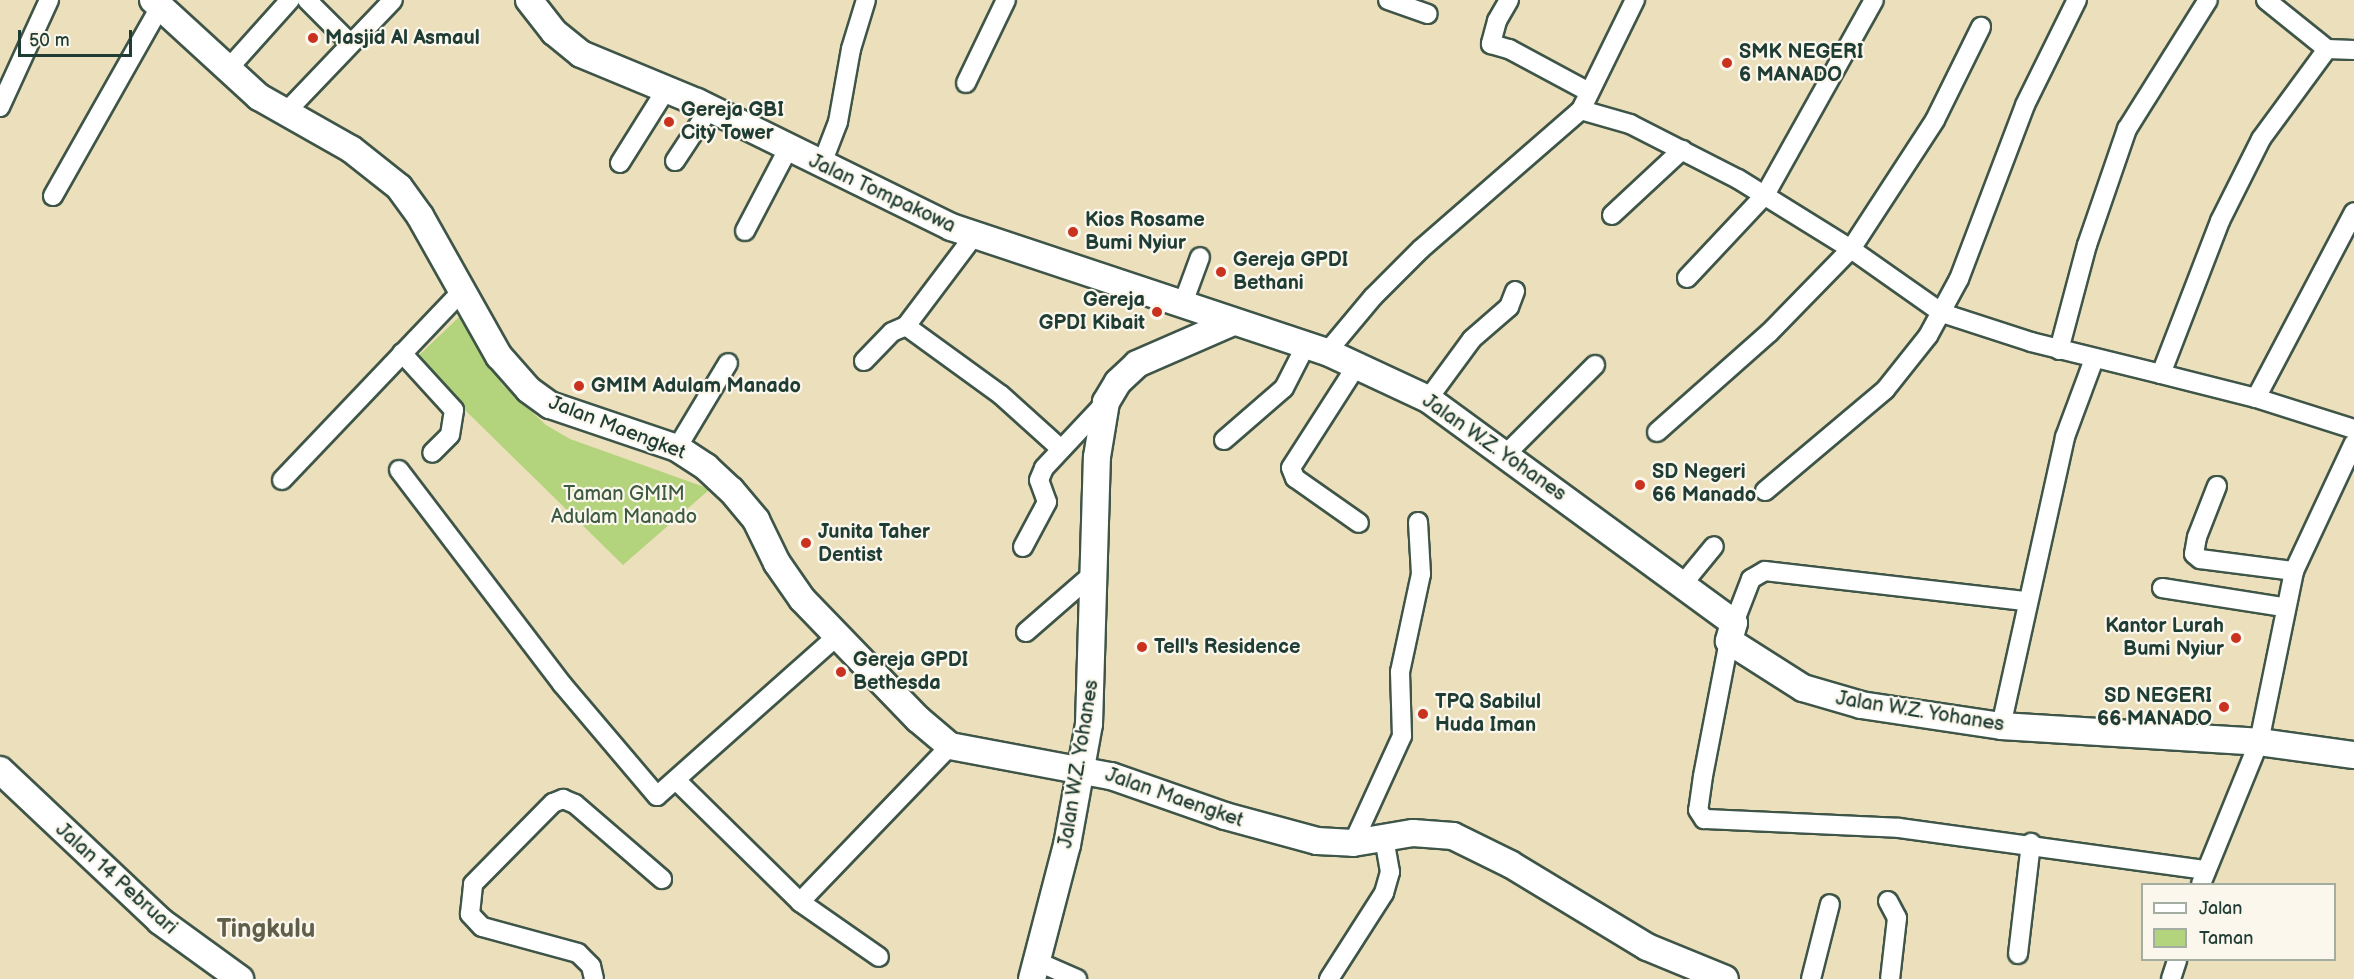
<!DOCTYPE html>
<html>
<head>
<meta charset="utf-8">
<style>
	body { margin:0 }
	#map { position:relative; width:2354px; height:979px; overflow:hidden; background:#ebdfbc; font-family:"Balsamiq Sans",sans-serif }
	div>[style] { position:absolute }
	.green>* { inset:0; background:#b3d47c }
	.roads { filter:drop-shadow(2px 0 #3e5548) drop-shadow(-2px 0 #3e5548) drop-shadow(0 2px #3e5548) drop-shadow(0 -2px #3e5548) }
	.street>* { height:18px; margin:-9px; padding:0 9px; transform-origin:9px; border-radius:9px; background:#fff }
	.secondary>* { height:26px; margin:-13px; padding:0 13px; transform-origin:13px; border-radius:13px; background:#fff }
	.dots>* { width:16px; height:16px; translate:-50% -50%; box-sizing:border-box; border:3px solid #fbf7ec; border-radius:50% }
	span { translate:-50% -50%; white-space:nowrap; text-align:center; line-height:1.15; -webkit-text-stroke:4.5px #fbf7ec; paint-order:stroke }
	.poi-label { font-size:20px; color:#1f3d34; font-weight:700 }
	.left { translate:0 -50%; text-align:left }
	.right { translate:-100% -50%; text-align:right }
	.street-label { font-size:20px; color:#1f3d34 }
	.park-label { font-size:20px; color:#3d5b42 }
	.district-label { font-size:26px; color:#605f49; font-weight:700 }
	.legend { position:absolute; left:2141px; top:883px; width:195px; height:78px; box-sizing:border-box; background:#fbf7ec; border:2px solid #a3ada2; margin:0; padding:8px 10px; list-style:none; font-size:18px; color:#1f3d34 }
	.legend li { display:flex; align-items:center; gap:12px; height:30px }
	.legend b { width:30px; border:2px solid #a3ada2 }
	.scale { position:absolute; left:18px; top:30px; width:114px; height:27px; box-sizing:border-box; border:3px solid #1f3d34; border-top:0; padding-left:8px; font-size:18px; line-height:21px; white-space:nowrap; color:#1f3d34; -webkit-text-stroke:4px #fbf7ec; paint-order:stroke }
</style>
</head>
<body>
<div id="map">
	<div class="green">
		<i style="clip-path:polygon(459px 317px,502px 384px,546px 425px,570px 439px,710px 489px,623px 565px,414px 360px)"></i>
	</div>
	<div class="roads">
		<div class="street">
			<i style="left:307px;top:0;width:61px;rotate:45deg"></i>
			<i style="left:1388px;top:0;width:42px;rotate:19.3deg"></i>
			<i style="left:1509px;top:0;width:24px;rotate:120deg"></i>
			<i style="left:1497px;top:21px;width:24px;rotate:105deg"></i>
			<i style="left:1491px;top:44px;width:19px;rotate:16deg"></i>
			<i style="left:1509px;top:49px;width:89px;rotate:28.3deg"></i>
			<i style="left:2266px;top:0;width:78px;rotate:38.8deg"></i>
			<i style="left:2327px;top:49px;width:27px;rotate:2deg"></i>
			<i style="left:228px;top:69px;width:93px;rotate:-48.1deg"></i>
			<i style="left:966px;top:83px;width:92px;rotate:-64.3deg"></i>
			<i style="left:0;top:107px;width:118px;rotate:-65.4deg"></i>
			<i style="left:1581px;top:110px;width:51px;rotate:15.9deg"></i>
			<i style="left:1630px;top:124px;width:121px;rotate:27deg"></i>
			<i style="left:1738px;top:179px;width:133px;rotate:31.8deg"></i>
			<i style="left:1851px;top:249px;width:111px;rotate:35.1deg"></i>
			<i style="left:1942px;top:313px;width:94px;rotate:18deg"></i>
			<i style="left:2031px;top:342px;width:134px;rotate:13.8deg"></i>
			<i style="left:2161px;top:374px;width:164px;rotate:-68.9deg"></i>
			<i style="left:2220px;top:221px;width:92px;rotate:-63.4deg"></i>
			<i style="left:2261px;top:139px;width:112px;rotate:-53.7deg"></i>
			<i style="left:285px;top:113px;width:156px;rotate:-46.3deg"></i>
			<i style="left:675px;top:161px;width:64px;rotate:-56.6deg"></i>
			<i style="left:620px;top:163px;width:89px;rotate:-57.9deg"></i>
			<i style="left:821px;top:166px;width:47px;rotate:-68.9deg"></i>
			<i style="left:838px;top:122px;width:74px;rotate:-79.9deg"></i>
			<i style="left:851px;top:49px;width:51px;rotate:-73deg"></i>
			<i style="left:53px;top:196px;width:219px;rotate:-60.5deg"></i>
			<i style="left:1612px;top:215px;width:96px;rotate:-42.9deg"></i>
			<i style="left:745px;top:231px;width:93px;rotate:-62.3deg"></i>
			<i style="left:1687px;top:278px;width:114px;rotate:-46.8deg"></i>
			<i style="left:1765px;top:195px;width:223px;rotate:-60.8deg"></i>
			<i style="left:1182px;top:306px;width:52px;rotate:-69.8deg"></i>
			<i style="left:906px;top:326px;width:111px;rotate:-53deg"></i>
			<i style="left:2059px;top:350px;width:109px;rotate:-75.1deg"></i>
			<i style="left:2087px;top:245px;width:123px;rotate:-71deg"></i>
			<i style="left:2127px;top:129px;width:152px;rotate:-57.9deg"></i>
			<i style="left:1327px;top:352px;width:72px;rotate:-50.1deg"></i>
			<i style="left:1373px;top:297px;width:68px;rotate:-45deg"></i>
			<i style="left:1421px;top:249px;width:212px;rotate:-41deg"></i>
			<i style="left:1581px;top:110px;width:123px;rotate:-63.9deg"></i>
			<i style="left:402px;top:353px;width:77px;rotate:47.6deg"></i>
			<i style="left:454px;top:410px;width:25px;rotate:99deg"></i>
			<i style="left:450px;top:435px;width:25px;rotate:135deg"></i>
			<i style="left:864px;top:361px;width:40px;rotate:-46deg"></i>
			<i style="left:892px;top:332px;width:15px;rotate:-23deg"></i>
			<i style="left:906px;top:326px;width:117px;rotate:36deg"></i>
			<i style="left:1001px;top:395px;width:81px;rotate:42deg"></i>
			<i style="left:1357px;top:365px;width:122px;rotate:122.7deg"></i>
			<i style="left:1291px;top:468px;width:11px;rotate:68deg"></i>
			<i style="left:1295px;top:478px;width:78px;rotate:35.1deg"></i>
			<i style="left:2161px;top:374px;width:98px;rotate:14.2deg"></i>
			<i style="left:2256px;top:398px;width:210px;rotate:-62.2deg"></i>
			<i style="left:2256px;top:398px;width:103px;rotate:17.6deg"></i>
			<i style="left:1428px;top:399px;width:74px;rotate:-53.7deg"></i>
			<i style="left:1472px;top:339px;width:49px;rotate:-40.9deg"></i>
			<i style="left:1509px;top:307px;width:17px;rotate:-69deg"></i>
			<i style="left:1657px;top:432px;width:149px;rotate:-41.5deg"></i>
			<i style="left:1769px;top:333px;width:117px;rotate:-45.7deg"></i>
			<i style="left:1851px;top:249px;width:154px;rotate:-56.9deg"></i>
			<i style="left:1935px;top:120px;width:104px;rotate:-63.7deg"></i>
			<i style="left:1224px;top:440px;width:79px;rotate:-40.9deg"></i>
			<i style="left:1284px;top:388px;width:48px;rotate:-62.9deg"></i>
			<i style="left:677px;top:448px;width:99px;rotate:-59deg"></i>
			<i style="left:1506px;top:454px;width:126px;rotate:-45deg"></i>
			<i style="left:399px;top:470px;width:269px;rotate:52.7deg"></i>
			<i style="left:562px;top:684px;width:147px;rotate:49.7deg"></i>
			<i style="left:657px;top:796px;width:239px;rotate:-41.6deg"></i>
			<i style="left:282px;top:480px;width:261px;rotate:-46.4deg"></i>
			<i style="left:2217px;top:486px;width:55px;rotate:111.4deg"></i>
			<i style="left:2197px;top:537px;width:17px;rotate:100deg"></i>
			<i style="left:2194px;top:554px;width:8px;rotate:40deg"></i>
			<i style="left:2200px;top:559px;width:95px;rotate:7.3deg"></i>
			<i style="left:1765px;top:491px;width:157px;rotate:-40.1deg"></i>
			<i style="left:1885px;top:390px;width:69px;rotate:-51.5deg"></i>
			<i style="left:1928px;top:336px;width:65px;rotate:-61.5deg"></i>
			<i style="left:1959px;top:279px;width:186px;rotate:-69.2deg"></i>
			<i style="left:2025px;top:105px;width:117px;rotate:-63.7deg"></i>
			<i style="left:1023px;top:547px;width:51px;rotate:-61.9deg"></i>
			<i style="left:1047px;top:502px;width:23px;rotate:-110deg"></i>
			<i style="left:1039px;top:480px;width:13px;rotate:-67deg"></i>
			<i style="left:1044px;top:468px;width:91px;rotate:-46.8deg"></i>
			<i style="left:1682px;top:585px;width:50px;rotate:-50.6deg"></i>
			<i style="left:2162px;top:588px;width:123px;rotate:8.9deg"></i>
			<i style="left:1734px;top:623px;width:47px;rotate:-68.9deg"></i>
			<i style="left:1751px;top:579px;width:16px;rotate:-30deg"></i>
			<i style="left:1765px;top:571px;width:263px;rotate:6.6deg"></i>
			<i style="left:1026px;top:632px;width:91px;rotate:-41deg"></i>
			<i style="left:1729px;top:641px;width:137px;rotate:100.9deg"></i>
			<i style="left:1703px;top:776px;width:34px;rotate:98deg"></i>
			<i style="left:1698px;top:810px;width:11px;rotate:56deg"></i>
			<i style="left:1704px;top:819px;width:195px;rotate:2.6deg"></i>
			<i style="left:1899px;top:828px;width:310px;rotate:7.8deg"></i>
			<i style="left:2001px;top:726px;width:296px;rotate:-77.5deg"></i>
			<i style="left:2065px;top:437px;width:83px;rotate:-69.6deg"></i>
			<i style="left:678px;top:782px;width:171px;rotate:44.5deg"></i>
			<i style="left:800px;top:902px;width:216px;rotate:-46.1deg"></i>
			<i style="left:1353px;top:843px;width:118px;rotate:-65.4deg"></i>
			<i style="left:1402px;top:736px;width:64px;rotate:-91.8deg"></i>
			<i style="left:1400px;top:672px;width:100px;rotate:-77.9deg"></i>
			<i style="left:1421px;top:574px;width:52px;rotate:-93.3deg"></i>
			<i style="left:2201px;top:884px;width:153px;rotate:-67.8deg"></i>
			<i style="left:2259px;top:742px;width:175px;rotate:-78.4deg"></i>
			<i style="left:2294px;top:571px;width:141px;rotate:-64.9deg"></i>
			<i style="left:1888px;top:901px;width:19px;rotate:62deg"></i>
			<i style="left:1897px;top:918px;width:61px;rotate:96.5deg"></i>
			<i style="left:800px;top:902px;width:96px;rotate:34.8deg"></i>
			<i style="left:2018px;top:954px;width:112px;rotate:-83.3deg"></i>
			<i style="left:1036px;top:961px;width:45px;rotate:23.7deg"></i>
			<i style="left:594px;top:979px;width:13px;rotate:-103deg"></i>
			<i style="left:591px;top:966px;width:18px;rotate:-135deg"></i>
			<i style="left:578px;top:953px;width:99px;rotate:-164.8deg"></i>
			<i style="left:482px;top:927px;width:18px;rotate:-133deg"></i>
			<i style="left:470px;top:914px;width:30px;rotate:-84deg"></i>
			<i style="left:473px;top:884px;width:114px;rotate:-45.4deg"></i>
			<i style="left:553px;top:803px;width:11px;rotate:-22deg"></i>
			<i style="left:563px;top:799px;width:13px;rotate:23deg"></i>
			<i style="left:575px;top:804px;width:115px;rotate:40.8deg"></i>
			<i style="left:1329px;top:979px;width:102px;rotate:-57.4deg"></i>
			<i style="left:1384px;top:893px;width:22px;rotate:-74deg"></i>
			<i style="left:1390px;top:872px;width:34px;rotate:-100deg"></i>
			<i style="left:1811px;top:979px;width:77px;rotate:-75.8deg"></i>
			<i style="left:2171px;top:979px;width:20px;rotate:-72deg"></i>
		</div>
		<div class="secondary">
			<i style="left:153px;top:0;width:144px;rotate:42.5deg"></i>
			<i style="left:259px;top:97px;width:106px;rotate:29.5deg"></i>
			<i style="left:351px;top:149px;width:61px;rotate:38.4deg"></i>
			<i style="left:399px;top:187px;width:36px;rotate:54deg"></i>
			<i style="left:420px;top:216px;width:161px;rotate:60.6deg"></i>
			<i style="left:499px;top:356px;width:45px;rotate:48.6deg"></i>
			<i style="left:529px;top:390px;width:26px;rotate:36deg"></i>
			<i style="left:550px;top:405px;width:134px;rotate:18.7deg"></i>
			<i style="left:677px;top:448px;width:35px;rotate:33deg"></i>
			<i style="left:706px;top:467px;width:34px;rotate:43deg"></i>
			<i style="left:731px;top:490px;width:39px;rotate:50deg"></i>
			<i style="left:756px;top:520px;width:48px;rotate:64deg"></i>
			<i style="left:777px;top:563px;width:44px;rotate:55.2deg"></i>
			<i style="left:802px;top:599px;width:167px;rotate:46deg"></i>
			<i style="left:918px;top:719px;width:42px;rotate:40.2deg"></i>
			<i style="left:950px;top:746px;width:164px;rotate:10.6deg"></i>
			<i style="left:1111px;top:776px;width:121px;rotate:19.3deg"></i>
			<i style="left:1225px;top:816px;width:95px;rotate:15.2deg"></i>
			<i style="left:1317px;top:841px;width:36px;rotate:3deg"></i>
			<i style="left:1353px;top:843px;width:61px;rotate:-9.5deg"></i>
			<i style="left:1413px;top:833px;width:40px;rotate:4.3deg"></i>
			<i style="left:1453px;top:836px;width:64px;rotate:26.2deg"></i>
			<i style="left:1510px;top:864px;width:160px;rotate:31.2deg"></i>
			<i style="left:1647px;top:947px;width:84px;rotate:22.3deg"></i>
			<i style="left:529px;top:0;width:41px;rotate:52deg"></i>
			<i style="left:554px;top:32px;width:35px;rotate:39deg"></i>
			<i style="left:581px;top:54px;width:126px;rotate:22.5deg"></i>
			<i style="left:697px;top:102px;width:283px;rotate:26.2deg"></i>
			<i style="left:951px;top:227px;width:396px;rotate:18.4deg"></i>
			<i style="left:1327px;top:352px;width:111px;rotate:25deg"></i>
			<i style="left:1428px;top:399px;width:379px;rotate:36.2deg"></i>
			<i style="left:1734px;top:623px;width:19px;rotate:106deg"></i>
			<i style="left:1729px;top:641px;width:88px;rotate:32.4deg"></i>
			<i style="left:1803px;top:688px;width:60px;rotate:16.3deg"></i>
			<i style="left:1861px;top:705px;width:142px;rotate:8.5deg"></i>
			<i style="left:2001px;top:726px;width:258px;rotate:3.5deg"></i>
			<i style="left:2259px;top:742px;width:96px;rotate:7.8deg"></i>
			<i style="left:0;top:770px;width:220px;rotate:43.3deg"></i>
			<i style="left:160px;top:921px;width:99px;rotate:35.9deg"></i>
			<i style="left:1032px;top:979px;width:138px;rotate:-75.4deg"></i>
			<i style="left:1067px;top:845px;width:123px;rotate:-79.7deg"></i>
			<i style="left:1089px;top:724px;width:267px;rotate:-88.3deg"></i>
			<i style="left:1097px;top:457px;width:56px;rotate:-80.7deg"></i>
			<i style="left:1106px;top:402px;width:23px;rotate:-59deg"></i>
			<i style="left:1118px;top:382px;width:26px;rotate:-43deg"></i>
			<i style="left:1137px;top:364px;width:103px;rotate:-23.6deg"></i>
		</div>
	</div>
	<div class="dots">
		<i style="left:313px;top:38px;background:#c8321e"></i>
		<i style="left:1727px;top:63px;background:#c8321e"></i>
		<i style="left:669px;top:122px;background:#c8321e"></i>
		<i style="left:1073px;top:232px;background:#c8321e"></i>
		<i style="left:1221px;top:272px;background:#c8321e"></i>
		<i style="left:1157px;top:312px;background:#c8321e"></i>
		<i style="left:579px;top:386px;background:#c8321e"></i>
		<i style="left:1640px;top:485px;background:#c8321e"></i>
		<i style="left:806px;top:543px;background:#c8321e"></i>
		<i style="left:2236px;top:638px;background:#c8321e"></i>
		<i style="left:1142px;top:647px;background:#c8321e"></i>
		<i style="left:841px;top:672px;background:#c8321e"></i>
		<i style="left:2224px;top:707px;background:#c8321e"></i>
		<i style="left:1423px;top:714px;background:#c8321e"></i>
	</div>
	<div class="poi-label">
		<span class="left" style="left:325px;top:38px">Masjid Al Asmaul</span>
		<span class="left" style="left:1739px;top:64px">SMK NEGERI<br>6 MANADO</span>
		<span class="left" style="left:681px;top:122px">Gereja GBI<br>City Tower</span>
		<span class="left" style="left:1085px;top:232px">Kios Rosame<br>Bumi Nyiur</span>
		<span class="left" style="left:1233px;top:272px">Gereja GPDI<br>Bethani</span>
		<span class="right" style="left:1145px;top:312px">Gereja<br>GPDI Kibait</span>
		<span class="left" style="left:591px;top:386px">GMIM Adulam Manado</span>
		<span class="left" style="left:1652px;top:484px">SD Negeri<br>66 Manado</span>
		<span class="left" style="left:818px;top:544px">Junita Taher<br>Dentist</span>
		<span class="right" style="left:2224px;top:638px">Kantor Lurah<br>Bumi Nyiur</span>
		<span class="left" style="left:1154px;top:647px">Tell's Residence</span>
		<span class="left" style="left:853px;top:672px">Gereja GPDI<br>Bethesda</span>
		<span class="right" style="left:2212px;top:708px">SD NEGERI<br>66 MANADO</span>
		<span class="left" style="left:1435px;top:714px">TPQ Sabilul<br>Huda Iman</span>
	</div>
	<div class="street-label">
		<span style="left:882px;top:194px;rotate:25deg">Jalan Tompakowa</span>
		<span style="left:617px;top:428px;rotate:21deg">Jalan Maengket</span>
		<span style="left:1494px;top:448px;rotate:35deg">Jalan W.Z. Yohanes</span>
		<span style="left:1920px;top:712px;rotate:9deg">Jalan W.Z. Yohanes</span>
		<span style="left:1079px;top:764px;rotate:-81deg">Jalan W.Z. Yohanes</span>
		<span style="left:1174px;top:798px;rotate:19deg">Jalan Maengket</span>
		<span style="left:116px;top:879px;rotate:42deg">Jalan 14 Pebruari</span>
	</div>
	<div class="park-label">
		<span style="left:624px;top:506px">Taman GMIM<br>Adulam Manado</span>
	</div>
	<div class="district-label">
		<span style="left:266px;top:930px">Tingkulu</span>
	</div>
	<ul class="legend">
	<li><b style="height:8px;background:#fff"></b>Jalan</li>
	<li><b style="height:16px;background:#b3d47c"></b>Taman</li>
	</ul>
	<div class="scale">50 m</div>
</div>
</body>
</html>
